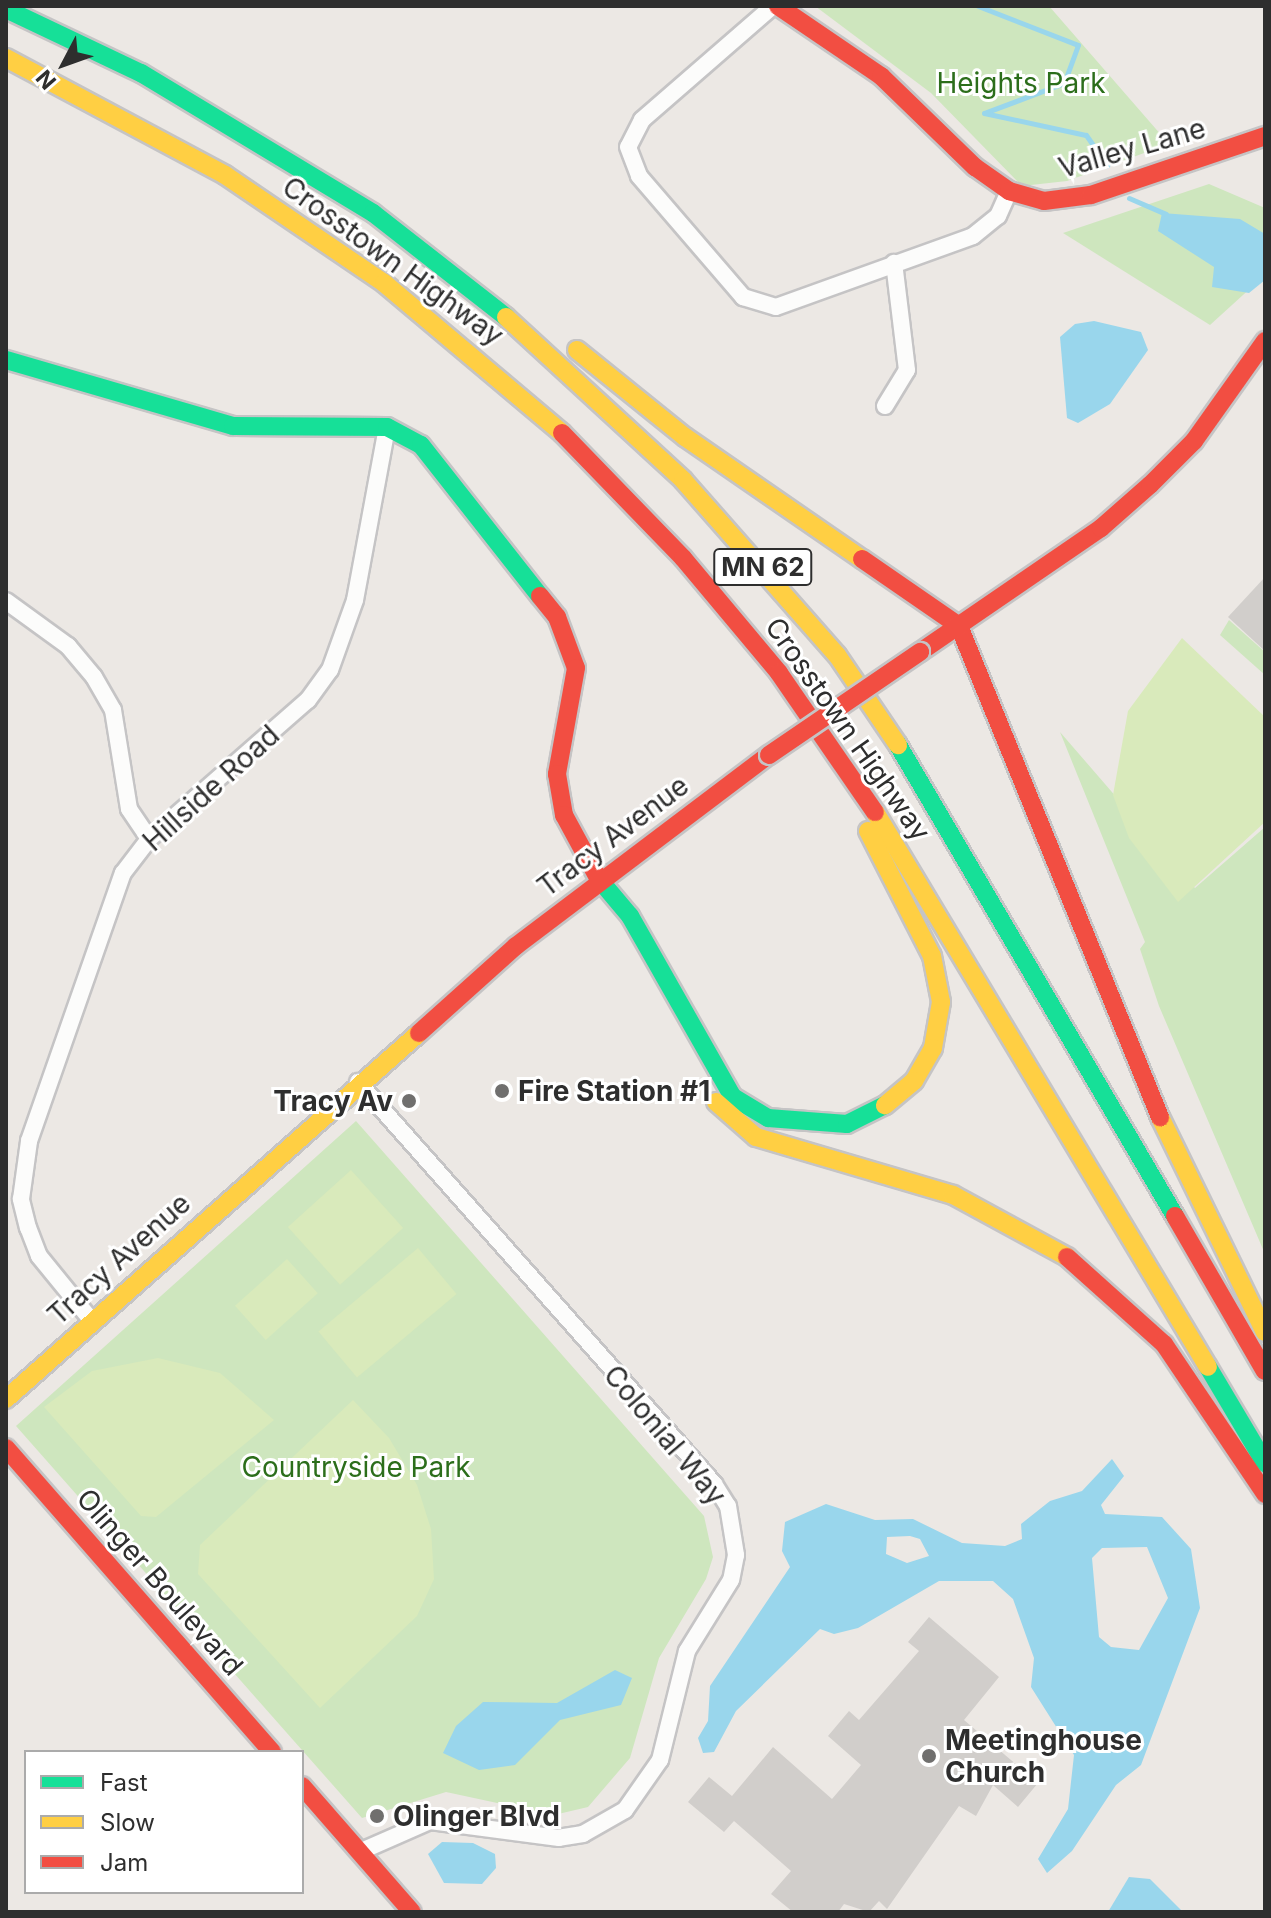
<!DOCTYPE html>
<html>
<head>
<meta charset="utf-8">
<style>
	body { margin:0 }
	#map { position:relative; width:1271px; height:1918px; overflow:hidden; background:#ece8e4; font-family:Inter,sans-serif }
	div>[style] { position:absolute }
	.green>* { inset:0; background:#cee6be }
	.pitch>* { inset:0; background:#d9eabb; transform-origin:0 0 }
	.water>* { inset:0; background:#99d6ec }
	.stream>* { height:5px; margin:-2.5px; padding:0 2.5px; transform-origin:2.5px; border-radius:2.5px; background:#99d6ec }
	.building>* { inset:0; background:#d1cecb }
	.roads { filter:drop-shadow(2px 0 #c5c4c5) drop-shadow(-2px 0 #c5c4c5) drop-shadow(0 2px #c5c4c5) drop-shadow(0 -2px #c5c4c5) }
	.street>* { height:16px; margin:-8px; padding:0 8px; transform-origin:8px; border-radius:8px; background:#fcfcfb }
	.fast>* { height:18px; margin:-9px; padding:0 9px; transform-origin:9px; border-radius:9px; background:#16e098 }
	.slow>* { height:18px; margin:-9px; padding:0 9px; transform-origin:9px; border-radius:9px; background:#ffcf43 }
	.jam>* { height:18px; margin:-9px; padding:0 9px; transform-origin:9px; border-radius:9px; background:#f24e42 }
	.bridges { filter:drop-shadow(2px 0 #c5c4c5) drop-shadow(-2px 0 #c5c4c5) drop-shadow(0 2px #c5c4c5) drop-shadow(0 -2px #c5c4c5) }
	.jam-bridge>* { height:18px; margin:-9px; padding:0 9px; transform-origin:9px; border-radius:9px; background:#f24e42 }
	.dots>* { width:22px; height:22px; translate:-50% -50%; box-sizing:border-box; border:4px solid #fff; border-radius:50% }
	span { translate:-50% -50%; white-space:nowrap; text-align:center; line-height:1.15; -webkit-text-stroke:6px #fff; paint-order:stroke }
	.shield-label span { padding:2px 6px; background:#fff; border:2px solid; border-radius:6px; -webkit-text-stroke-width:0 }
	.shield-label { font-size:26px; color:#2e2e2e; font-weight:700 }
	.park-label { font-size:28px; color:#2c6e1b }
	.street-label { font-size:28px; color:#2e2e2e }
	.poi-label { font-size:28px; color:#2e2e2e; font-weight:700 }
	.left { translate:0 -50%; text-align:left }
	.right { translate:-100% -50%; text-align:right }
	.frame { position:absolute; inset:0; border:8px solid #2e2e2e; pointer-events:none }
	.legend { position:absolute; left:24px; top:1750px; width:280px; height:144px; box-sizing:border-box; background:#fff; border:2px solid #ababab; margin:0; padding:10px 14px; list-style:none; font-size:24px; color:#2e2e2e }
	.legend li { display:flex; align-items:center; gap:16px; height:40px }
	.legend b { width:40px; border:2px solid #ababab }
	.north { position:absolute; left:24px; top:24px; width:80px; height:80px; -webkit-text-stroke:6px #fff; paint-order:stroke; rotate:229deg; font-size:22px; font-weight:700; line-height:32px; text-align:center; color:#2e2e2e }
	.north::after { content:''; display:block; margin:auto; width:28px; height:36px; background:#2e2e2e; clip-path:polygon(50% 0,100% 100%,50% 72%,0 100%) }
</style>
</head>
<body>
<div id="map">
	<div class="green">
		<i style="clip-path:polygon(815px 6px,1049px 6px,1169px 144px,1067px 181px,1022px 186px,931px 93px)"></i>
		<i style="clip-path:polygon(1209px 184px,1265px 208px,1265px 275px,1210px 325px,1063px 233px)"></i>
		<i style="clip-path:polygon(1229px 620px,1265px 652px,1265px 675px,1220px 635px)"></i>
		<i style="clip-path:polygon(1060px 732px,1195px 888px,1265px 827px,1265px 1254px,1159px 1006px,1140px 949px,1145px 942px)"></i>
		<i style="clip-path:polygon(356px 1121px,704px 1516px,713px 1557px,706px 1579px,659px 1658px,630px 1758px,588px 1807px,554px 1815px,446px 1792px,362px 1818px,16px 1426px)"></i>
	</div>
	<div class="pitch">
		<i style="clip-path:polygon(1182px 638px,1265px 717px,1265px 822px,1178px 902px,1129px 838px,1113px 795px,1128px 711px)"></i>
		<i style="left:351px;top:1170px;width:78px;height:85px;rotate:48deg"></i>
		<i style="left:418px;top:1248px;width:60px;height:130px;rotate:50deg"></i>
		<i style="left:287px;top:1259px;width:46px;height:70px;rotate:48deg"></i>
		<i style="clip-path:polygon(158px 1358px,220px 1373px,274px 1420px,156px 1517px,141px 1516px,44px 1407px,92px 1371px)"></i>
		<i style="clip-path:polygon(353px 1400px,389px 1438px,417px 1485px,431px 1529px,434px 1579px,417px 1616px,320px 1708px,198px 1574px,200px 1545px)"></i>
	</div>
	<div class="water">
		<i style="clip-path:polygon(1162px 213px,1240px 219px,1265px 234px,1265px 280px,1249px 293px,1212px 287px,1214px 267px,1158px 231px)"></i>
		<i style="clip-path:polygon(1094px 321px,1141px 332px,1148px 350px,1110px 404px,1078px 423px,1067px 418px,1060px 337px,1075px 324px)"></i>
		<i style="clip-path:polygon(evenodd,1112px 1459px,1124px 1476px,1101px 1505px,1105px 1514px,1162px 1517px,1191px 1549px,1200px 1608px,1141px 1765px,1116px 1785px,1072px 1851px,1047px 1873px,1038px 1859px,1068px 1809px,1074px 1755px,1031px 1687px,1034px 1658px,1013px 1599px,993px 1581px,939px 1581px,858px 1628px,834px 1634px,820px 1629px,736px 1711px,714px 1752px,703px 1753px,698px 1738px,708px 1721px,710px 1686px,790px 1567px,782px 1551px,785px 1522px,826px 1504px,875px 1520px,913px 1519px,962px 1543px,1005px 1546px,1022px 1539px,1021px 1524px,1050px 1501px,1082px 1491px,1112px 1459px,910px 1536px,920px 1539px,929px 1556px,907px 1563px,886px 1554px,887px 1537px,910px 1536px,1112px 1459px,1147px 1547px,1168px 1598px,1139px 1650px,1111px 1647px,1099px 1637px,1092px 1558px,1102px 1548px,1147px 1547px)"></i>
		<i style="clip-path:polygon(615px 1670px,632px 1678px,621px 1705px,560px 1720px,515px 1765px,479px 1770px,443px 1753px,456px 1726px,483px 1702px,557px 1703px)"></i>
		<i style="clip-path:polygon(442px 1842px,473px 1843px,495px 1854px,496px 1868px,482px 1884px,444px 1883px,428px 1854px)"></i>
		<i style="clip-path:polygon(1129px 1877px,1150px 1879px,1183px 1912px,1108px 1912px)"></i>
	</div>
	<div class="stream">
		<i style="left:978px;top:6px;width:107px;rotate:21.3deg"></i>
		<i style="left:1078px;top:45px;width:40px;rotate:110.2deg"></i>
		<i style="left:1064px;top:83px;width:85px;rotate:159.4deg"></i>
		<i style="left:984px;top:113px;width:104px;rotate:12.2deg"></i>
		<i style="left:1086px;top:135px;width:37px;rotate:55deg"></i>
		<i style="left:1129px;top:198px;width:40px;rotate:23.4deg"></i>
	</div>
	<div class="building">
		<i style="clip-path:polygon(1265px 577px,1265px 651px,1228px 617px)"></i>
		<i style="clip-path:polygon(929px 1617px,999px 1677px,964px 1720px,1038px 1783px,1018px 1807px,993px 1785px,976px 1816px,959px 1806px,887px 1909px,879px 1901px,869px 1912px,844px 1904px,838px 1912px,793px 1912px,771px 1894px,791px 1871px,734px 1821px,724px 1832px,688px 1802px,709px 1777px,732px 1796px,773px 1747px,832px 1799px,861px 1765px,828px 1736px,849px 1711px,859px 1720px,919px 1651px,908px 1642px)"></i>
	</div>
	<div class="roads">
		<div class="street">
			<i style="left:773px;top:6px;width:174px;rotate:139deg"></i>
			<i style="left:642px;top:120px;width:30px;rotate:117deg"></i>
			<i style="left:628px;top:147px;width:31px;rotate:69deg"></i>
			<i style="left:639px;top:176px;width:160px;rotate:49.3deg"></i>
			<i style="left:743px;top:297px;width:34px;rotate:17deg"></i>
			<i style="left:776px;top:307px;width:209px;rotate:-19.8deg"></i>
			<i style="left:973px;top:236px;width:32px;rotate:-39deg"></i>
			<i style="left:998px;top:216px;width:27px;rotate:-66deg"></i>
			<i style="left:885px;top:406px;width:42px;rotate:-58.6deg"></i>
			<i style="left:907px;top:370px;width:108px;rotate:-96.9deg"></i>
			<i style="left:6px;top:601px;width:77px;rotate:36deg"></i>
			<i style="left:68px;top:646px;width:40px;rotate:50deg"></i>
			<i style="left:94px;top:677px;width:38px;rotate:60deg"></i>
			<i style="left:113px;top:710px;width:100px;rotate:80.8deg"></i>
			<i style="left:129px;top:809px;width:36px;rotate:56deg"></i>
			<i style="left:358px;top:1082px;width:537px;rotate:48.47deg"></i>
			<i style="left:714px;top:1484px;width:26px;rotate:58deg"></i>
			<i style="left:728px;top:1506px;width:50px;rotate:80.7deg"></i>
			<i style="left:736px;top:1555px;width:25px;rotate:101deg"></i>
			<i style="left:731px;top:1580px;width:84px;rotate:121.8deg"></i>
			<i style="left:687px;top:1651px;width:112px;rotate:103.9deg"></i>
			<i style="left:660px;top:1760px;width:61px;rotate:125deg"></i>
			<i style="left:625px;top:1810px;width:48px;rotate:150.3deg"></i>
			<i style="left:583px;top:1834px;width:24px;rotate:171deg"></i>
			<i style="left:559px;top:1838px;width:130px;rotate:-172.5deg"></i>
			<i style="left:430px;top:1821px;width:77px;rotate:156.4deg"></i>
			<i style="left:92px;top:1321px;width:84px;rotate:-129.2deg"></i>
			<i style="left:39px;top:1256px;width:30px;rotate:-111deg"></i>
			<i style="left:28px;top:1228px;width:30px;rotate:-104deg"></i>
			<i style="left:21px;top:1199px;width:59px;rotate:-82.1deg"></i>
			<i style="left:29px;top:1141px;width:284px;rotate:-70.7deg"></i>
			<i style="left:123px;top:873px;width:43px;rotate:-52.6deg"></i>
			<i style="left:149px;top:839px;width:211px;rotate:-41.2deg"></i>
			<i style="left:308px;top:700px;width:37px;rotate:-54deg"></i>
			<i style="left:330px;top:670px;width:74px;rotate:-70.3deg"></i>
			<i style="left:355px;top:600px;width:176px;rotate:-79.5deg"></i>
		</div>
		<div class="fast">
			<i style="left:6px;top:9px;width:149px;rotate:25.4deg"></i>
			<i style="left:141px;top:73px;width:271px;rotate:31.1deg"></i>
			<i style="left:373px;top:213px;width:169px;rotate:38deg"></i>
			<i style="left:6px;top:360px;width:236px;rotate:16.2deg"></i>
			<i style="left:233px;top:426px;width:154px;rotate:0.4deg"></i>
			<i style="left:387px;top:427px;width:38px;rotate:28deg"></i>
			<i style="left:421px;top:445px;width:192px;rotate:51.8deg"></i>
			<i style="left:898px;top:745px;width:546px;rotate:59.54deg"></i>
			<i style="left:598px;top:878px;width:50px;rotate:49.9deg"></i>
			<i style="left:630px;top:916px;width:208px;rotate:60.4deg"></i>
			<i style="left:733px;top:1097px;width:41px;rotate:31deg"></i>
			<i style="left:768px;top:1118px;width:79px;rotate:4.3deg"></i>
			<i style="left:847px;top:1124px;width:42px;rotate:-26.6deg"></i>
			<i style="left:1208px;top:1367px;width:112px;rotate:59.3deg"></i>
		</div>
		<div class="slow">
			<i style="left:6px;top:58px;width:248px;rotate:28.1deg"></i>
			<i style="left:225px;top:175px;width:192px;rotate:34.2deg"></i>
			<i style="left:384px;top:283px;width:233px;rotate:40.1deg"></i>
			<i style="left:506px;top:317px;width:241px;rotate:42.6deg"></i>
			<i style="left:683px;top:480px;width:233px;rotate:48.7deg"></i>
			<i style="left:837px;top:655px;width:109px;rotate:55.9deg"></i>
			<i style="left:577px;top:350px;width:139px;rotate:38.9deg"></i>
			<i style="left:685px;top:437px;width:215px;rotate:34.6deg"></i>
			<i style="left:875px;top:812px;width:647px;rotate:59.04deg"></i>
			<i style="left:868px;top:831px;width:140px;rotate:62.9deg"></i>
			<i style="left:932px;top:956px;width:47px;rotate:78.9deg"></i>
			<i style="left:941px;top:1002px;width:47px;rotate:99.9deg"></i>
			<i style="left:933px;top:1048px;width:38px;rotate:120deg"></i>
			<i style="left:914px;top:1081px;width:38px;rotate:140deg"></i>
			<i style="left:716px;top:1102px;width:53px;rotate:41.2deg"></i>
			<i style="left:756px;top:1137px;width:205px;rotate:16.4deg"></i>
			<i style="left:953px;top:1195px;width:130px;rotate:28.5deg"></i>
			<i style="left:1160px;top:1117px;width:239px;rotate:64deg"></i>
			<i style="left:6px;top:1399px;width:552px;rotate:-41.55deg"></i>
		</div>
		<div class="jam">
			<i style="left:778px;top:6px;width:125px;rotate:34.2deg"></i>
			<i style="left:881px;top:76px;width:131px;rotate:44.1deg"></i>
			<i style="left:975px;top:167px;width:42px;rotate:35.2deg"></i>
			<i style="left:1009px;top:191px;width:36px;rotate:16deg"></i>
			<i style="left:1044px;top:201px;width:47px;rotate:-7.3deg"></i>
			<i style="left:1091px;top:195px;width:184px;rotate:-18.7deg"></i>
			<i style="left:562px;top:433px;width:174px;rotate:45.9deg"></i>
			<i style="left:683px;top:558px;width:150px;rotate:50.1deg"></i>
			<i style="left:779px;top:673px;width:169px;rotate:55.4deg"></i>
			<i style="left:862px;top:559px;width:118px;rotate:34.6deg"></i>
			<i style="left:959px;top:626px;width:531px;rotate:67.74deg"></i>
			<i style="left:540px;top:596px;width:27px;rotate:51deg"></i>
			<i style="left:557px;top:617px;width:54px;rotate:69.6deg"></i>
			<i style="left:576px;top:668px;width:108px;rotate:100.2deg"></i>
			<i style="left:557px;top:774px;width:42px;rotate:80.3deg"></i>
			<i style="left:564px;top:815px;width:72px;rotate:61.6deg"></i>
			<i style="left:920px;top:652px;width:219px;rotate:-34.4deg"></i>
			<i style="left:1101px;top:528px;width:65px;rotate:-41.3deg"></i>
			<i style="left:1150px;top:485px;width:62px;rotate:-45deg"></i>
			<i style="left:1194px;top:441px;width:123px;rotate:-54.6deg"></i>
			<i style="left:419px;top:1033px;width:130px;rotate:-41.9deg"></i>
			<i style="left:516px;top:946px;width:317px;rotate:-37.1deg"></i>
			<i style="left:1175px;top:1216px;width:179px;rotate:59.9deg"></i>
			<i style="left:1067px;top:1257px;width:130px;rotate:41.9deg"></i>
			<i style="left:1164px;top:1344px;width:181px;rotate:56deg"></i>
			<i style="left:6px;top:1448px;width:404px;rotate:48.8deg"></i>
			<i style="left:302px;top:1786px;width:167px;rotate:48.9deg"></i>
		</div>
	</div>
	<div class="bridges">
		<div class="jam-bridge">
			<i style="left:769px;top:755px;width:183px;rotate:-34.3deg"></i>
		</div>
	</div>
	<div class="dots">
		<i style="left:502px;top:1091px;background:#706f6e"></i>
		<i style="left:409px;top:1101px;background:#706f6e"></i>
		<i style="left:929px;top:1756px;background:#706f6e"></i>
		<i style="left:377px;top:1816px;background:#706f6e"></i>
	</div>
	<div class="shield-label">
		<span style="left:763px;top:567px">MN 62</span>
	</div>
	<div class="park-label">
		<span style="left:1021px;top:83px">Heights Park</span>
		<span style="left:356px;top:1467px">Countryside Park</span>
	</div>
	<div class="street-label">
		<span style="left:1132px;top:148px;rotate:-16deg">Valley Lane</span>
		<span style="left:393px;top:261px;rotate:36deg">Crosstown Highway</span>
		<span style="left:848px;top:729px;rotate:55deg">Crosstown Highway</span>
		<span style="left:211px;top:788px;rotate:-42deg">Hillside Road</span>
		<span style="left:613px;top:836px;rotate:-37deg">Tracy Avenue</span>
		<span style="left:119px;top:1259px;rotate:-42deg">Tracy Avenue</span>
		<span style="left:665px;top:1435px;rotate:50deg">Colonial Way</span>
		<span style="left:160px;top:1582px;rotate:49deg">Olinger Boulevard</span>
	</div>
	<div class="poi-label">
		<span class="left" style="left:518px;top:1091px">Fire Station #1</span>
		<span class="right" style="left:393px;top:1101px">Tracy Av</span>
		<span class="left" style="left:945px;top:1756px">Meetinghouse<br>Church</span>
		<span class="left" style="left:393px;top:1816px">Olinger Blvd</span>
	</div>
	<div class="frame"></div>
	<ul class="legend">
	<li><b style="height:10px;background:#16e098"></b>Fast</li>
	<li><b style="height:10px;background:#ffcf43"></b>Slow</li>
	<li><b style="height:10px;background:#f24e42"></b>Jam</li>
	</ul>
	<div class="north">N</div>
</div>
</body>
</html>
